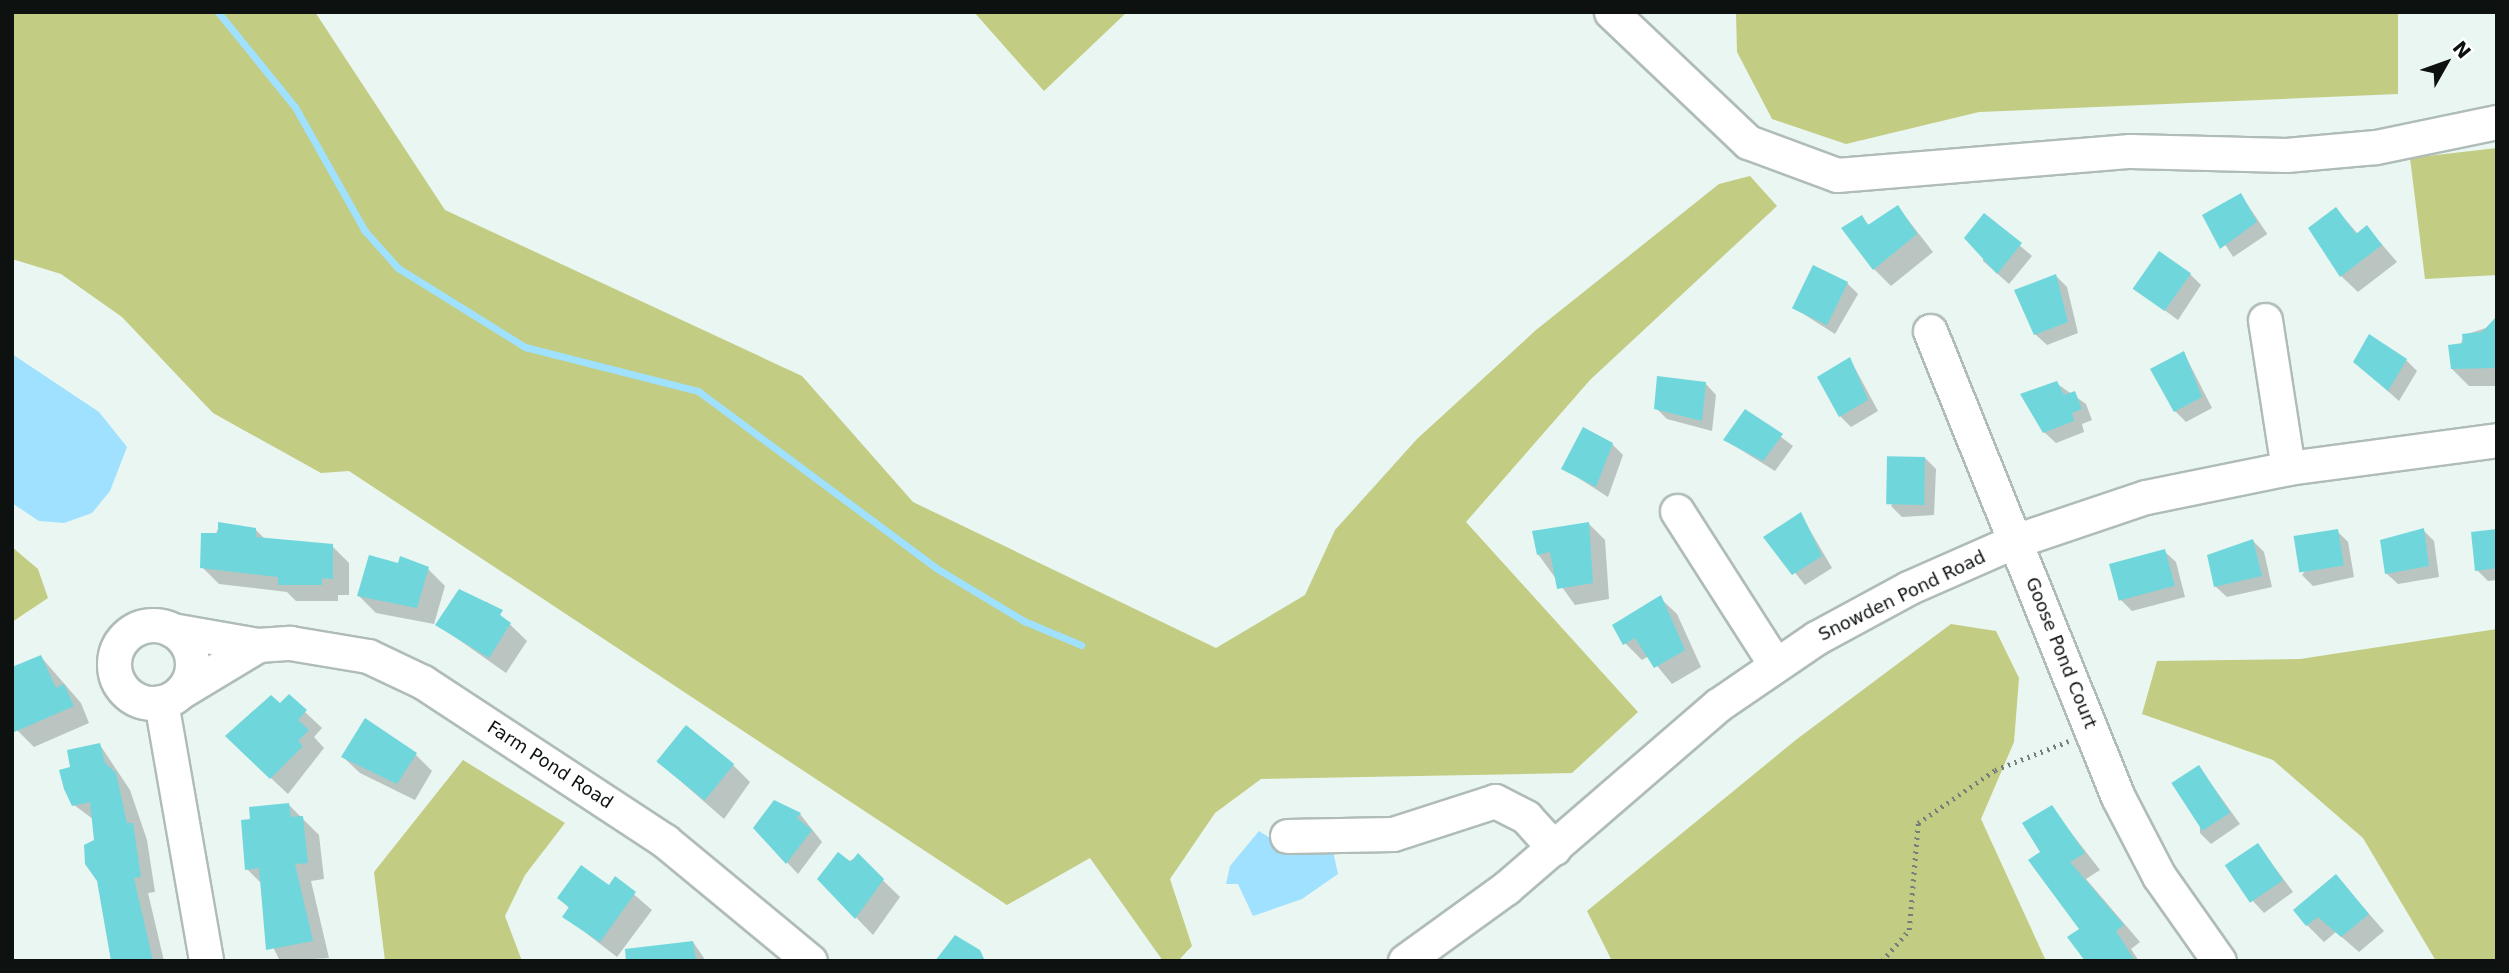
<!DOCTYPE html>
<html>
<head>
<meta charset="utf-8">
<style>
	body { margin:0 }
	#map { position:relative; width:2509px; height:973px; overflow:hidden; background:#e9f6f1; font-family:"DejaVu Sans",sans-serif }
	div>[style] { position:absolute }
	.forest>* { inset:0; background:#c2cc83 }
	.water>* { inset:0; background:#9fe1fe }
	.shadow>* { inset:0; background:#0003; transform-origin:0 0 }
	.stream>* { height:7px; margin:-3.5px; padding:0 3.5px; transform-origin:3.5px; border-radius:3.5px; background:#9fe1fe }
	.building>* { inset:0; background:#6fd7dc; transform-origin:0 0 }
	.path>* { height:4.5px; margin-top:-2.25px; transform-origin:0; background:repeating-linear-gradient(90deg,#767e7b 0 2px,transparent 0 7px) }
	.roads { filter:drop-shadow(2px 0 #b0bcb7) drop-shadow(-2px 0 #b0bcb7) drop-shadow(0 2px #b0bcb7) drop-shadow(0 -2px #b0bcb7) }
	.minor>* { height:33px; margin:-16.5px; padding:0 16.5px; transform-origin:16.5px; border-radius:16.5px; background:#fff }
	.minor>.ring { margin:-16.5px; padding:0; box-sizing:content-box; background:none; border:33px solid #fff; border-radius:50% }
	span { translate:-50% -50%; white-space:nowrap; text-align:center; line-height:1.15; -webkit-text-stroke:5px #fff; paint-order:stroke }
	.street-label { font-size:18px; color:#0d1210 }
	.frame { position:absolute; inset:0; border:14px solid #0d1210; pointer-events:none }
	.north { position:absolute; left:2411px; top:28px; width:70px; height:70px; -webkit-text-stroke:5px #fff; paint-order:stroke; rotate:50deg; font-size:19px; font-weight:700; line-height:28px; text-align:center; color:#0d1210 }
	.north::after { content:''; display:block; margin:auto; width:24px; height:32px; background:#0d1210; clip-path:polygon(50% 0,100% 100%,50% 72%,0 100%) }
</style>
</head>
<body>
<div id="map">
	<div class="forest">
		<i style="clip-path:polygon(12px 12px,315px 12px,445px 210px,802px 376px,913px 502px,1216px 648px,1305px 595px,1335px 530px,1417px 439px,1536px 330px,1719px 184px,1750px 176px,1777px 206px,1590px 380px,1466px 522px,1638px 712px,1572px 773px,1261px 779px,1215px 813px,1170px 879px,1192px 946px,1178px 961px,1163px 961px,1090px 858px,1007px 905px,349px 471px,321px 473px,213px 413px,122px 317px,61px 274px,12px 259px)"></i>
		<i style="clip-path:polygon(974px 12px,1127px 12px,1044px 91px)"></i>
		<i style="clip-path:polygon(1736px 12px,2398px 12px,2398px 94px,1979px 112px,1846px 144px,1772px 119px,1737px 52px)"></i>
		<i style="clip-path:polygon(2497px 148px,2497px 275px,2425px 279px,2410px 158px)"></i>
		<i style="clip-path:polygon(12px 547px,38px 569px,48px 598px,12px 622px)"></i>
		<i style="clip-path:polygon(1951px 624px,1996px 631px,2019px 678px,2014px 742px,1981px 819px,2046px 961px,1612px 961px,1587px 911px,1797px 739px)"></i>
		<i style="clip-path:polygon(2497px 629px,2497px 961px,2436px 961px,2363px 838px,2273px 760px,2142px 714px,2157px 661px,2300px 659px)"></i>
		<i style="clip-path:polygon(463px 760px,565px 823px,525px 875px,505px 916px,522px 961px,385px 961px,374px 872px)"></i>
	</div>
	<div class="water">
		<i style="clip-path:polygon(12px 354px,99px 412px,127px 447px,110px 491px,92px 513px,64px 523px,39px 521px,12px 503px)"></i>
		<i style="clip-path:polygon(1259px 831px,1275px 841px,1333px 851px,1338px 874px,1302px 899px,1253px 916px,1238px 884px,1226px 884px,1230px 866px)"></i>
	</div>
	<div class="shadow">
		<i style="left:2241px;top:195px;width:47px;height:41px;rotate:56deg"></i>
		<i style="clip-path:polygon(1898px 207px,1933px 252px,1891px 286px,1874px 269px,1861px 217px,1870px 226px)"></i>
		<i style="clip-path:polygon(2336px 209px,2358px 234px,2367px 227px,2397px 262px,2358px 292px,2341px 276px)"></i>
		<i style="clip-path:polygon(1984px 215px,2032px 256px,2009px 284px,1983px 261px)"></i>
		<i style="clip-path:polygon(2190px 274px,2201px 285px,2178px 320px,2134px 288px)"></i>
		<i style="clip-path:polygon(2056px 276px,2067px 287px,2078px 333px,2047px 345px,2035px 334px)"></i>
		<i style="clip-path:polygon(1847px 283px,1858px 294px,1835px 334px,1794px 308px)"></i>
		<i style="clip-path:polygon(2489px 327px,2497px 327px,2497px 386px,2469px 386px,2452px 369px,2464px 335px)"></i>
		<i style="clip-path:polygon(2184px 353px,2212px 408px,2186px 422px,2175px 411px)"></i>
		<i style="clip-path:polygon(1850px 359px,1878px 411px,1851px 427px,1840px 416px)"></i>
		<i style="clip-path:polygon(2406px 360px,2417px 371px,2399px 401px,2355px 362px)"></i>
		<i style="clip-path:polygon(1705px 383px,1716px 395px,1712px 431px,1667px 419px,1656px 408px)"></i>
		<i style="clip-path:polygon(2056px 383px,2086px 404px,2092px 420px,2082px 424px,2084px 432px,2056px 443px,2044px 432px)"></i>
		<i style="clip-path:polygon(1746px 411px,1793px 446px,1775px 471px,1725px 440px)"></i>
		<i style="clip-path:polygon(1612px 444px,1623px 455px,1608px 497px,1563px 468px)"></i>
		<i style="clip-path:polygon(1925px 458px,1936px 469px,1934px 515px,1902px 517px,1891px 506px)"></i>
		<i style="clip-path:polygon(1801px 515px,1832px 568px,1805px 585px,1766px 537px)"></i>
		<i style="clip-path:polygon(1588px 523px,1605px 540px,1609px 599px,1575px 605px,1538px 554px)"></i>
		<i style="clip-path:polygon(220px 524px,255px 529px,266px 540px,332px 546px,349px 563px,349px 595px,338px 595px,338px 601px,296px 601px,287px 592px,219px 584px,202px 567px)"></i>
		<i style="clip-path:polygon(2423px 530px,2434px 541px,2439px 577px,2398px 584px,2386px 573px)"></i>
		<i style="clip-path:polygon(2337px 531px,2348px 542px,2354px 577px,2313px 586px,2302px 575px)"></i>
		<i style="clip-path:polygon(2497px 531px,2497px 580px,2488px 581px,2477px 570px)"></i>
		<i style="clip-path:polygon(2253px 541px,2264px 552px,2272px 587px,2227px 597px,2215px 586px)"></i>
		<i style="clip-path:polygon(2164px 551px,2176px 562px,2185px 597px,2132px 611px,2121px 600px)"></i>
		<i style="clip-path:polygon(399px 565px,428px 569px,445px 586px,434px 624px,376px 613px,359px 596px)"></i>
		<i style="clip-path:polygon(1660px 598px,1677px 614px,1701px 667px,1672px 684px,1649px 656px,1642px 660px,1625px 643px)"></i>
		<i style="clip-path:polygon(487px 602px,527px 641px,506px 673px,438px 625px)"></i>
		<i style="clip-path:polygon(41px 657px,81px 703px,89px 723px,34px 747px,17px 730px)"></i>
		<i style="clip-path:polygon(280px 706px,305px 712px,322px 728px,314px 737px,324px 748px,288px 794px,244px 753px)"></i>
		<i style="clip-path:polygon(100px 745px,130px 790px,147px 840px,155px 892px,148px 893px,164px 961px,113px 961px,93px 819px,74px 805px,72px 768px)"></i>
		<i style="clip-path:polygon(415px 754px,432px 771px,415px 800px,360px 773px,343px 757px)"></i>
		<i style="clip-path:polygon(661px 764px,733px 765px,750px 782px,724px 819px)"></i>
		<i style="clip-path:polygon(2199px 767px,2240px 824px,2211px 844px,2200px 833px)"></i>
		<i style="clip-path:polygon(289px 805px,319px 835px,324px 879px,311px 881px,329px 958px,280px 961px,270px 941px,263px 885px,247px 869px,252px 820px)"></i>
		<i style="clip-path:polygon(2052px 808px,2100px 870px,2086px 879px,2140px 942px,2131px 949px,2139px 961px,2085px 961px,2081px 929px,2042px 853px)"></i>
		<i style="clip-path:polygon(800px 814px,822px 842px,798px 874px,755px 828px)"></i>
		<i style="clip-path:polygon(2258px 845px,2293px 892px,2264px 913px,2253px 901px)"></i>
		<i style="clip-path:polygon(858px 856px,900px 897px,873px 935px,819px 879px)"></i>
		<i style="clip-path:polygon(2336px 876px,2384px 931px,2359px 952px,2336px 932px,2324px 942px,2307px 925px)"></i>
		<i style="clip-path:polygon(616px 879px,652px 910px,617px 957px,564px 916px,570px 909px,559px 898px,609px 888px)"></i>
		<i style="clip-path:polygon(693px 942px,706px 961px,661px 961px)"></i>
	</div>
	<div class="stream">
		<i style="left:218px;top:12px;width:122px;rotate:51deg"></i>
		<i style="left:295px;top:107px;width:142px;rotate:60.6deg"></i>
		<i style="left:365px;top:231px;width:50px;rotate:48.3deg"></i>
		<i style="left:398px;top:268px;width:150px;rotate:31.9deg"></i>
		<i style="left:525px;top:347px;width:179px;rotate:14.3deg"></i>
		<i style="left:698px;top:391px;width:297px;rotate:36.6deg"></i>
		<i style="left:936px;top:568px;width:103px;rotate:31.1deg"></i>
		<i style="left:1024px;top:621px;width:62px;rotate:22.8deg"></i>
	</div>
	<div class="building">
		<i style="clip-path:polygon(2241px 193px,2257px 222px,2220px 249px,2202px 215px)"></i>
		<i style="clip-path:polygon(1898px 205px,1917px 234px,1873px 270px,1841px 228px,1862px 215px,1868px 225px)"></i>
		<i style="clip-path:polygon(2336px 207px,2356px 234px,2367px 225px,2382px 245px,2340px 277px,2308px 228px)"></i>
		<i style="clip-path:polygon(1984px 213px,2022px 243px,1997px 274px,1964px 238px)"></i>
		<i style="left:2159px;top:251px;width:39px;height:46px;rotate:35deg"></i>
		<i style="left:1813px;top:265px;width:39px;height:48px;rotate:26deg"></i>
		<i style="clip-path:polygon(2056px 274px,2068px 322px,2034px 335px,2014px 290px)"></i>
		<i style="clip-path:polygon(2497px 316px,2497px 368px,2451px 369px,2448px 345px,2463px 343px,2462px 334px,2482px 332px)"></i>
		<i style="clip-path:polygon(2369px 334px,2407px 359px,2388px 391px,2353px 362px)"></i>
		<i style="clip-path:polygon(2184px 351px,2202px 397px,2174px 412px,2150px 369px)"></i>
		<i style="clip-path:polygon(1850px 357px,1868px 400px,1839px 417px,1817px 377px)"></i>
		<i style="clip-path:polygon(1657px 376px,1706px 382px,1702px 421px,1654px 409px)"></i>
		<i style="clip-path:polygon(2057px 381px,2064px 395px,2075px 391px,2082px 409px,2072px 413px,2074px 421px,2043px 433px,2020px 394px)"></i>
		<i style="clip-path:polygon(1745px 409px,1783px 434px,1763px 461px,1723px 440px)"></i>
		<i style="clip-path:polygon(1583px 427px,1613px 443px,1596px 487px,1561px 469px)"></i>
		<i style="left:1925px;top:457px;width:48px;height:38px;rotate:91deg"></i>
		<i style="clip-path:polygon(1801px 512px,1822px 556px,1792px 575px,1763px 537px)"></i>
		<i style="clip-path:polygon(218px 522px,256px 528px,256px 537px,333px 544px,333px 579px,322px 578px,322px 585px,278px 585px,278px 577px,200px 568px,201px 533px,218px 533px)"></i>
		<i style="clip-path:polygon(1589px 522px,1593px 583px,1557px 589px,1550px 552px,1537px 555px,1532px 531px)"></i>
		<i style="clip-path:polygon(2424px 528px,2429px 566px,2385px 574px,2380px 540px)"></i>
		<i style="left:2338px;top:529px;width:37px;height:45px;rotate:81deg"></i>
		<i style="clip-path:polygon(2497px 529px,2497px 568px,2475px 571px,2471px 532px)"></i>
		<i style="clip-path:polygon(2253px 539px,2262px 576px,2214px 587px,2207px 555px)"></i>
		<i style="left:2165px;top:549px;width:38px;height:58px;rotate:75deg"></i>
		<i style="clip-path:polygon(369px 555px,398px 563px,400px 556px,429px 567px,417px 608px,357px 596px)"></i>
		<i style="clip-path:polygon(459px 589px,503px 610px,500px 615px,511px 623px,489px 658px,435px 625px)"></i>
		<i style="clip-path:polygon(1661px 595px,1685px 650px,1654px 668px,1635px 638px,1623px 645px,1612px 625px)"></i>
		<i style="clip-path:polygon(41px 655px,56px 688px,64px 684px,74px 706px,12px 733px,12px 667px)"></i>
		<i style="clip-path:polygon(289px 694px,307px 710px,298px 720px,309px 730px,298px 741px,303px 746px,270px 779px,225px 736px,271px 695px,280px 703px)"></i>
		<i style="clip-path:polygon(365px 718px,417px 753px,397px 784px,341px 757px)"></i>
		<i style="left:686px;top:725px;width:62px;height:47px;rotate:39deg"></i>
		<i style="clip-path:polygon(100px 743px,105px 763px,116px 773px,127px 823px,133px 823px,141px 877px,134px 878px,153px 961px,111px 961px,97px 881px,85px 864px,84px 845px,94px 840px,90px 802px,72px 806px,64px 789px,59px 770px,70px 767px,67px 750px)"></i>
		<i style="left:2199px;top:765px;width:57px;height:33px;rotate:57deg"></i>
		<i style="clip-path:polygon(774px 800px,801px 813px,797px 818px,812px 830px,786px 864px,753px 828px)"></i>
		<i style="clip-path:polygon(289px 803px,291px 817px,303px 816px,308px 863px,295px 864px,313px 941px,266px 950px,259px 868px,245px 870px,241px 820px,250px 819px,249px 807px)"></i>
		<i style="clip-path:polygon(2052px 805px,2085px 853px,2070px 862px,2124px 925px,2116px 931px,2135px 961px,2085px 961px,2067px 937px,2079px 929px,2028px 860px,2040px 852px,2022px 823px)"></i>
		<i style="left:2258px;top:843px;width:45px;height:40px;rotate:56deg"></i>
		<i style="clip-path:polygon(838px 852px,851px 862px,858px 853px,884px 879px,855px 919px,817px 879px)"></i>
		<i style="clip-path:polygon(581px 865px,609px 885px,615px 876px,636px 892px,600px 942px,562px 917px,569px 907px,557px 898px)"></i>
		<i style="clip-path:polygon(2336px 874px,2369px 914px,2341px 937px,2318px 917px,2306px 926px,2293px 910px)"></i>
		<i style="clip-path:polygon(955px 935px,980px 950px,985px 961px,935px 961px)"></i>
		<i style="clip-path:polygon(693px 941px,696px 961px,626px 961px,625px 949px)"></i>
	</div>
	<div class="path">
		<i style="left:1882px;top:961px;width:41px;rotate:-48.9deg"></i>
		<i style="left:1909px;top:930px;width:107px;rotate:-85.2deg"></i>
		<i style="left:1918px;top:823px;width:93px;rotate:-34.5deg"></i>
		<i style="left:1995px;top:770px;width:79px;rotate:-21.4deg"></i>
	</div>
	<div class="roads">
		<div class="minor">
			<i style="left:1611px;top:12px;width:189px;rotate:43.5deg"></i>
			<i style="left:1748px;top:142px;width:95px;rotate:20.3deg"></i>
			<i style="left:1837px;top:175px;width:294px;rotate:-4.7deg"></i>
			<i style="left:2130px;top:151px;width:156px;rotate:1.5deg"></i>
			<i style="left:2286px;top:155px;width:90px;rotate:-5.1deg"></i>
			<i style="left:2376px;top:147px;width:124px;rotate:-11.7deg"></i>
			<i style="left:2265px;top:320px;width:150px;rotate:81.2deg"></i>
			<i style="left:1930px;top:331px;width:502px;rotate:68.03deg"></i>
			<i style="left:2118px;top:797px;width:89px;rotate:62.6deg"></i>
			<i style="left:2159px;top:876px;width:104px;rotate:54.8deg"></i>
			<i style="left:1677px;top:511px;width:182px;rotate:57.4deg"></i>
			<i class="ring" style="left:114px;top:625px;width:45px;height:45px"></i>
			<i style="left:172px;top:630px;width:87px;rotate:9.9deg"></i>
			<i style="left:258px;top:645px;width:91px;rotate:148.9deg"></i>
			<i style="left:258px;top:645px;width:32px;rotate:-4deg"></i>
			<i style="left:290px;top:643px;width:79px;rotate:9.5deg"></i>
			<i style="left:368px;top:656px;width:61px;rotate:25.3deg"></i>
			<i style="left:423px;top:682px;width:290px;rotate:33.3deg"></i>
			<i style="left:665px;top:841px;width:188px;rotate:39.6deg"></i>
			<i style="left:161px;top:702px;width:263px;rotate:80.1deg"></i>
			<i style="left:1287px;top:836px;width:106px;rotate:-1.1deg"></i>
			<i style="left:1393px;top:834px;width:107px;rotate:-17.9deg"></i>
			<i style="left:1495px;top:801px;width:35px;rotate:27deg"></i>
			<i style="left:1526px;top:817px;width:42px;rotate:47.9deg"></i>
			<i style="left:1405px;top:961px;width:125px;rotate:-35.9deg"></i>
			<i style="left:1506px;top:888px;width:280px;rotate:-40.8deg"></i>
			<i style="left:1718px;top:705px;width:119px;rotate:-34.4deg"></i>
			<i style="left:1816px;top:638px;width:105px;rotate:-28.5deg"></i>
			<i style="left:1908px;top:588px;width:117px;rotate:-23.7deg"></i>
			<i style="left:2015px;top:541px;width:138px;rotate:-18.6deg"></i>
			<i style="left:2146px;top:497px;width:145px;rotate:-11.5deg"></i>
			<i style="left:2288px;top:468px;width:211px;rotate:-7.6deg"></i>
		</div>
	</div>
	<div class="street-label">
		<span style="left:1902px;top:596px;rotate:-26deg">Snowden Pond Road</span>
		<span style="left:2061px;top:653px;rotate:68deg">Goose Pond Court</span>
		<span style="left:550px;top:765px;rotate:33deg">Farm Pond Road</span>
	</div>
	<div class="frame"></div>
	<div class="north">N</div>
</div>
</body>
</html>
